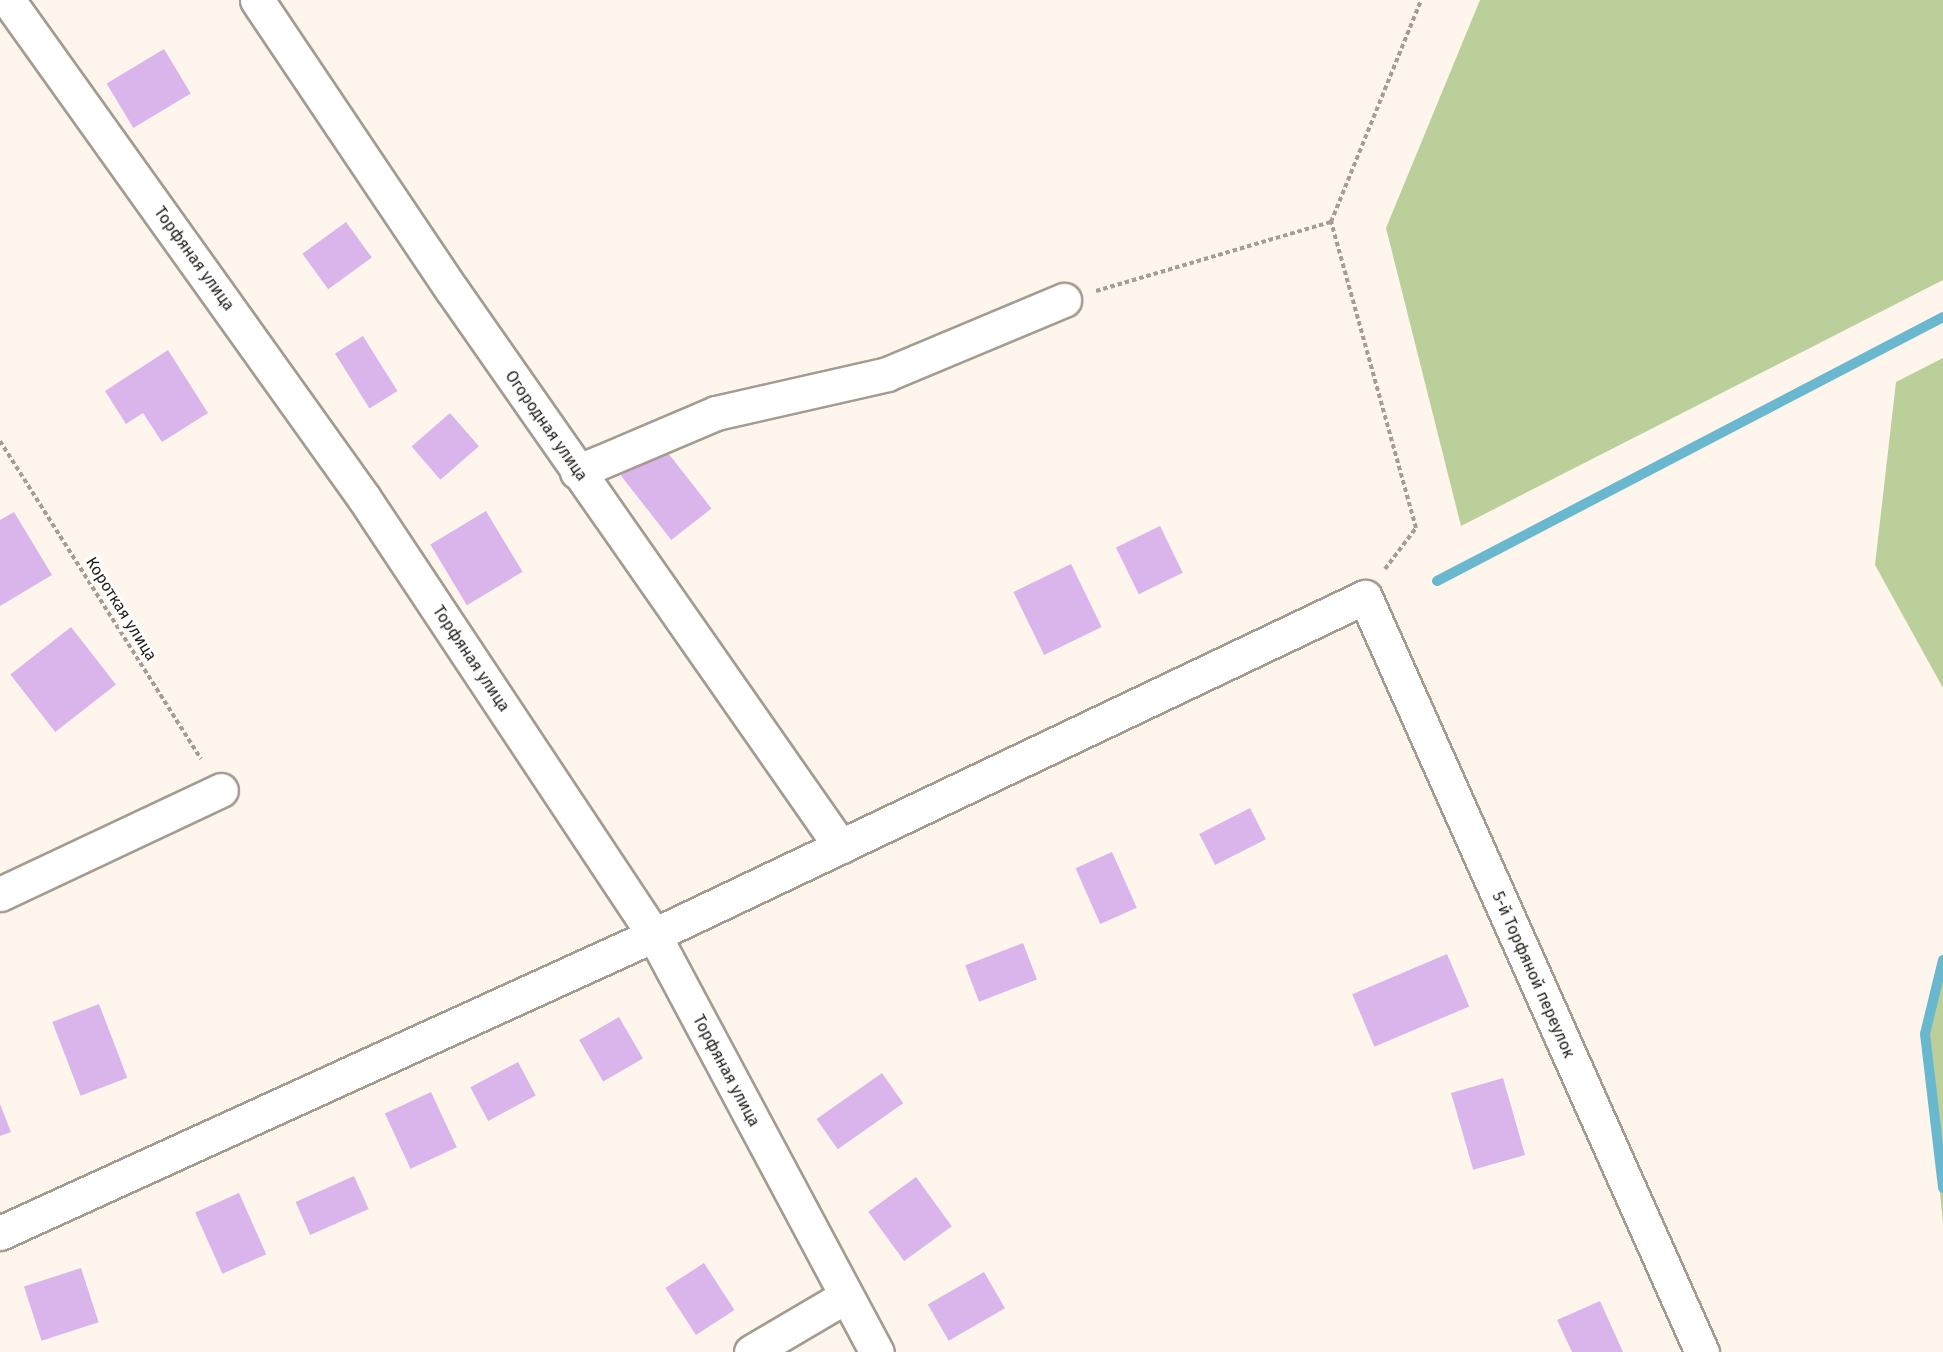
<!DOCTYPE html>
<html>
<head>
<meta charset="utf-8">
<style>
	body { margin:0 }
	#map { position:relative; width:1943px; height:1352px; overflow:hidden; background:#fef6ed; font-family:"Fira Sans",sans-serif }
	div>[style] { position:absolute }
	.green>* { inset:0; background:#bacf99 }
	.stream>* { height:10px; margin:-5px; padding:0 5px; transform-origin:5px; border-radius:5px; background:#6ab8cf }
	.building>* { inset:0; background:#dab5eb; transform-origin:0 0 }
	.path>* { height:4px; margin-top:-2px; transform-origin:0; background:repeating-linear-gradient(90deg,#a49d96 0 4.5px,transparent 0 7.5px) }
	.roads { filter:drop-shadow(2px 0 #a49b91) drop-shadow(-2px 0 #a49b91) drop-shadow(0 2px #a49b91) drop-shadow(0 -2px #a49b91) }
	.minor>* { height:33px; margin:-16.5px; padding:0 16.5px; transform-origin:16.5px; border-radius:16.5px; background:#fff }
	span { translate:-50% -50%; white-space:nowrap; text-align:center; line-height:1.15; -webkit-text-stroke:6px #fff; paint-order:stroke }
	.street-label { font-size:16px; color:#201c18 }
</style>
</head>
<body>
<div id="map">
	<div class="green">
		<i style="clip-path:polygon(1480px 0,1943px 0,1943px 280px,1461px 526px,1386px 228px)"></i>
		<i style="clip-path:polygon(1943px 358px,1943px 688px,1875px 565px,1896px 382px)"></i>
		<i style="clip-path:polygon(1943px 955px,1943px 1223px,1924px 1034px)"></i>
	</div>
	<div class="stream">
		<i style="left:1437px;top:581px;width:571px;rotate:-27.55deg"></i>
		<i style="left:1943px;top:960px;width:76px;rotate:103.7deg"></i>
		<i style="left:1925px;top:1034px;width:155px;rotate:83.3deg"></i>
	</div>
	<div class="building">
		<i style="left:164px;top:49px;width:52px;height:67px;rotate:59deg"></i>
		<i style="left:346px;top:222px;width:44px;height:54px;rotate:54deg"></i>
		<i style="left:363px;top:336px;width:65px;height:33px;rotate:58deg"></i>
		<i style="clip-path:polygon(168px 350px,208px 413px,162px 442px,143px 413px,126px 424px,105px 391px)"></i>
		<i style="left:450px;top:413px;width:44px;height:51px;rotate:49deg"></i>
		<i style="left:661px;top:444px;width:82px;height:51px;rotate:52deg"></i>
		<i style="left:486px;top:511px;width:71px;height:65px;rotate:59deg"></i>
		<i style="clip-path:polygon(14px 512px,52px 575px,0 606px,0 520px)"></i>
		<i style="left:1160px;top:526px;width:52px;height:49px;rotate:64deg"></i>
		<i style="left:1071px;top:564px;width:70px;height:64px;rotate:64deg"></i>
		<i style="left:71px;top:627px;width:73px;height:77px;rotate:52deg"></i>
		<i style="left:1250px;top:808px;width:35px;height:57px;rotate:63deg"></i>
		<i style="left:1112px;top:852px;width:61px;height:40px;rotate:66deg"></i>
		<i style="left:1023px;top:943px;width:39px;height:62px;rotate:69deg"></i>
		<i style="left:1447px;top:954px;width:57px;height:103px;rotate:67deg"></i>
		<i style="left:99px;top:1004px;width:79px;height:50px;rotate:69deg"></i>
		<i style="left:619px;top:1017px;width:48px;height:46px;rotate:60deg"></i>
		<i style="left:518px;top:1062px;width:38px;height:54px;rotate:62deg"></i>
		<i style="left:882px;top:1073px;width:37px;height:80px;rotate:55deg"></i>
		<i style="left:1503px;top:1078px;width:80px;height:54px;rotate:74deg"></i>
		<i style="left:431px;top:1092px;width:61px;height:51px;rotate:65deg"></i>
		<i style="clip-path:polygon(0 1104px,11px 1132px,0 1136px)"></i>
		<i style="left:354px;top:1176px;width:36px;height:64px;rotate:66deg"></i>
		<i style="left:916px;top:1177px;width:61px;height:59px;rotate:54deg"></i>
		<i style="left:239px;top:1193px;width:67px;height:48px;rotate:66deg"></i>
		<i style="left:704px;top:1263px;width:56px;height:46px;rotate:57deg"></i>
		<i style="left:81px;top:1268px;width:57px;height:60px;rotate:72deg"></i>
		<i style="left:984px;top:1272px;width:42px;height:65px;rotate:60deg"></i>
		<i style="clip-path:polygon(1600px 1301px,1623px 1352px,1572px 1352px,1557px 1320px)"></i>
	</div>
	<div class="path">
		<i style="left:1096px;top:291px;width:245px;rotate:-16.4deg"></i>
		<i style="left:0;top:441px;width:376px;rotate:57.7deg"></i>
		<i style="left:1385px;top:569px;width:51px;rotate:-52.9deg"></i>
		<i style="left:1416px;top:528px;width:318px;rotate:-105.5deg"></i>
		<i style="left:1331px;top:222px;width:240px;rotate:-67.9deg"></i>
	</div>
	<div class="roads">
		<div class="minor">
			<i style="left:8px;top:0;width:612px;rotate:54.44deg"></i>
			<i style="left:364px;top:498px;width:524px;rotate:56.43deg"></i>
			<i style="left:654px;top:935px;width:473px;rotate:61.9deg"></i>
			<i style="left:257px;top:0;width:349px;rotate:56.1deg"></i>
			<i style="left:452px;top:290px;width:679px;rotate:55.07deg"></i>
			<i style="left:577px;top:472px;width:151px;rotate:-23deg"></i>
			<i style="left:716px;top:413px;width:175px;rotate:-12.8deg"></i>
			<i style="left:887px;top:374px;width:192px;rotate:-22.7deg"></i>
			<i style="left:0;top:894px;width:244px;rotate:-25.2deg"></i>
			<i style="left:0;top:1233px;width:719px;rotate:-24.5deg"></i>
			<i style="left:654px;top:935px;width:787px;rotate:-25.43deg"></i>
			<i style="left:1365px;top:597px;width:827px;rotate:65.95deg"></i>
			<i style="left:751px;top:1352px;width:110px;rotate:-30.5deg"></i>
		</div>
	</div>
	<div class="street-label">
		<span style="left:194px;top:259px;rotate:54deg">Торфяная улица</span>
		<span style="left:546px;top:426px;rotate:55deg">Огородная улица</span>
		<span style="left:121px;top:609px;rotate:58deg">Короткая улица</span>
		<span style="left:471px;top:659px;rotate:56deg">Торфяная улица</span>
		<span style="left:1533px;top:975px;rotate:66deg">5-й Торфяной переулок</span>
		<span style="left:726px;top:1071px;rotate:62deg">Торфяная улица</span>
	</div>
</div>
</body>
</html>
